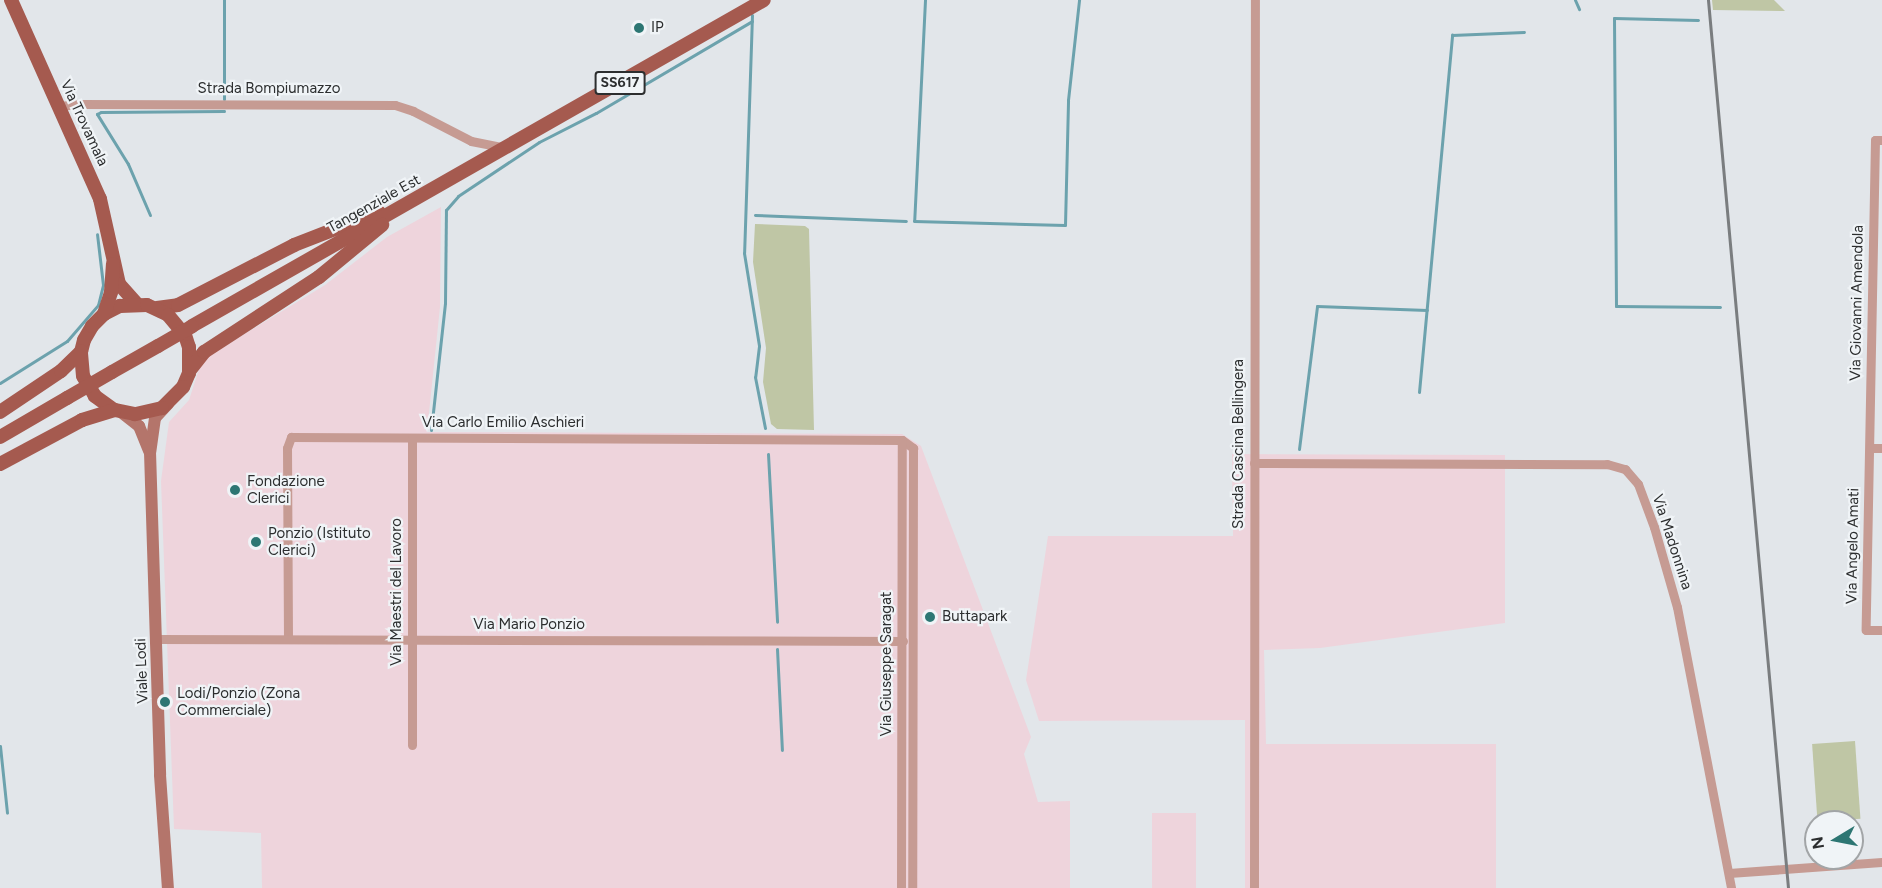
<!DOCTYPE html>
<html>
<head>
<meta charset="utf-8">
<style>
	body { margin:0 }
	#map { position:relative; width:1882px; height:888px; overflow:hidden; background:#e2e6ea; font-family:Figtree,sans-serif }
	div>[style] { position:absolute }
	.industrial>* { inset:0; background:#eed4dc; transform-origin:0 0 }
	.green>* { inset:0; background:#bfc6a5; transform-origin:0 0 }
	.stream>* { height:3px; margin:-1.5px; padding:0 1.5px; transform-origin:1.5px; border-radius:1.5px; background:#6ca2ad }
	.street>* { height:9px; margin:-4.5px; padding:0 4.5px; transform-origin:4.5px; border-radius:4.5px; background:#c69b93 }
	.secondary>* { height:12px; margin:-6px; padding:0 6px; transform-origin:6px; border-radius:6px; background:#b4756b }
	.primary>* { height:14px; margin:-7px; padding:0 7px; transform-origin:7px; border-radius:7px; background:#a55a4f }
	.rail>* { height:3px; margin:-1.5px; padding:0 1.5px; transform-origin:1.5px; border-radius:1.5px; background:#7a7d7f }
	.primary-bridge>* { height:14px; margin:-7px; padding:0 7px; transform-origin:7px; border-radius:7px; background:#a55a4f }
	.dots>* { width:16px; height:16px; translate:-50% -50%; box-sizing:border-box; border:3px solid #f0f4f7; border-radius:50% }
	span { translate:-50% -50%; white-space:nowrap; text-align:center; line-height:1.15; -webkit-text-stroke:4.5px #f0f4f7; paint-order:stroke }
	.shield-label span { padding:2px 4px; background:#f0f4f7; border:2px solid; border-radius:4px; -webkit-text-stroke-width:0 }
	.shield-label { font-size:14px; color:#2c2e2f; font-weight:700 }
	.poi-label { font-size:15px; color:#2c2e2f }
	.left { translate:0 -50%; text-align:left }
	.street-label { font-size:15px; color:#2c2e2f }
	.north { position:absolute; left:1804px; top:810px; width:60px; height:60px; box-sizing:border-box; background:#f0f4f7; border:2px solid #a2a5a7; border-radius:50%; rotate:260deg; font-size:16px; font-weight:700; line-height:24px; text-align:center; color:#2c2e2f }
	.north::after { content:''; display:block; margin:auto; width:21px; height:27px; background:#2d7673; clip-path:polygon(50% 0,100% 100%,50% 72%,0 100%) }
</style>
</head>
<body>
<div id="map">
	<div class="industrial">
		<i style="clip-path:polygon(441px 207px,440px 307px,427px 432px,902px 434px,921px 446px,1031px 737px,1024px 754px,1038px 802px,1070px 801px,1070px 888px,262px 888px,261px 833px,174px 829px,161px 481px,169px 422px,189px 400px,200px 366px,207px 357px,325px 285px,387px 237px)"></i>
		<i style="clip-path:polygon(1232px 454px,1505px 455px,1505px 623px,1320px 648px,1264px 650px,1266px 744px,1496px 744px,1496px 888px,1245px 888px,1245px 720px,1039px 721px,1026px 680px,1048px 536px,1233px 536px)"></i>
		<i style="left:1196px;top:813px;width:75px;height:44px;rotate:90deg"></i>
	</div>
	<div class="green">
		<i style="clip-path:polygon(1712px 0,1774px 0,1785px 11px,1713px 10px)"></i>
		<i style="clip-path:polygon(755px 224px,805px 226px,809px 229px,814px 430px,777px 429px,771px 424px,763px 382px,766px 348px,753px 262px)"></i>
		<i style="left:1855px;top:741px;width:78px;height:43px;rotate:86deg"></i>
	</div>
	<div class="stream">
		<i style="left:925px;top:0;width:221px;rotate:92.8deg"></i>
		<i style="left:914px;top:221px;width:151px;rotate:1.5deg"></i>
		<i style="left:1065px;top:225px;width:125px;rotate:-88.6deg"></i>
		<i style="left:1068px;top:100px;width:101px;rotate:-83.7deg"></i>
		<i style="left:1575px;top:0;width:10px;rotate:66deg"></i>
		<i style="left:752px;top:15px;width:238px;rotate:91.9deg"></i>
		<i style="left:744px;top:253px;width:94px;rotate:80.8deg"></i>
		<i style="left:759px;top:346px;width:31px;rotate:97deg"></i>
		<i style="left:755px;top:377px;width:52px;rotate:78.9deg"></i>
		<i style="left:1698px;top:20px;width:84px;rotate:-178.6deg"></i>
		<i style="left:1614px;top:18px;width:288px;rotate:89.6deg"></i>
		<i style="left:1616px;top:306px;width:104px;rotate:0.6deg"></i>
		<i style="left:224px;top:99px;width:99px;rotate:-90deg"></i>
		<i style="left:150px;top:215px;width:56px;rotate:-113.3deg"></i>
		<i style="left:128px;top:164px;width:59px;rotate:-121.8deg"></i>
		<i style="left:97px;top:114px;width:4px;rotate:-27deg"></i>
		<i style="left:101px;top:112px;width:123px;rotate:-0.5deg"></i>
		<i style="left:755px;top:215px;width:151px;rotate:2.3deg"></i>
		<i style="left:0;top:383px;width:79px;rotate:-32.1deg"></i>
		<i style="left:67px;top:341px;width:48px;rotate:-49.3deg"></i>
		<i style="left:98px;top:305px;width:21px;rotate:-76deg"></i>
		<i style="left:103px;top:285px;width:51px;rotate:-96.7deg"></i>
		<i style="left:1419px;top:392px;width:359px;rotate:-84.7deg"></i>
		<i style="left:1452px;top:35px;width:72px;rotate:-2.4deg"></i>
		<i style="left:431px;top:430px;width:128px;rotate:-83.7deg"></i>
		<i style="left:445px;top:303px;width:93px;rotate:-89.4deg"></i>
		<i style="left:446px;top:210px;width:18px;rotate:-49deg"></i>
		<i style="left:458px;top:196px;width:97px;rotate:-33.7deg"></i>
		<i style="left:539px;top:142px;width:64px;rotate:-27deg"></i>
		<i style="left:596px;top:113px;width:181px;rotate:-30.5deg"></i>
		<i style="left:1299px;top:449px;width:144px;rotate:-82.8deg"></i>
		<i style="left:1317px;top:306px;width:110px;rotate:2.1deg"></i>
		<i style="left:768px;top:454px;width:168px;rotate:86.9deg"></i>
		<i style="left:777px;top:649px;width:101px;rotate:87.2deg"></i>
		<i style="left:0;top:746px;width:67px;rotate:84deg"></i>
	</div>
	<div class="street">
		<i style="left:59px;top:106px;width:20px;rotate:-6deg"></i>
		<i style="left:79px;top:104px;width:316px;rotate:0.2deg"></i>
		<i style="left:395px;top:105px;width:19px;rotate:18deg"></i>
		<i style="left:413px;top:111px;width:65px;rotate:27.3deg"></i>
		<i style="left:471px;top:141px;width:33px;rotate:11deg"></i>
		<i style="left:1882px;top:140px;width:7px;rotate:180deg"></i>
		<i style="left:1875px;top:140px;width:490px;rotate:91.1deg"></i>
		<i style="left:1866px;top:630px;width:16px"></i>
		<i style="left:1870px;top:448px;width:12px"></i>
		<i style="left:1254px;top:463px;width:353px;rotate:0.2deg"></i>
		<i style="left:1607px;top:464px;width:19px;rotate:16deg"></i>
		<i style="left:1625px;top:469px;width:20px;rotate:49deg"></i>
		<i style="left:1638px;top:484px;width:46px;rotate:69.6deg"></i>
		<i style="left:1654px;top:527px;width:83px;rotate:74deg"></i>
		<i style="left:1677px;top:607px;width:286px;rotate:79.1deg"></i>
		<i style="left:288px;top:638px;width:190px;rotate:-90.3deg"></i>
		<i style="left:287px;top:448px;width:12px;rotate:-70deg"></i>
		<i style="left:291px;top:437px;width:611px;rotate:0.28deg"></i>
		<i style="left:902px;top:440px;width:14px;rotate:36deg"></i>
		<i style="left:913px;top:448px;width:440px;rotate:90.1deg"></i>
		<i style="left:156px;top:639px;width:747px;rotate:0.15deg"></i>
		<i style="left:412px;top:745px;width:307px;rotate:-90deg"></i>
		<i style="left:1729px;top:873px;width:153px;rotate:-4.1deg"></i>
		<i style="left:901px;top:888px;width:448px;rotate:-89.9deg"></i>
		<i style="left:1254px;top:888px;width:888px;rotate:-89.94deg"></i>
	</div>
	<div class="secondary">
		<i style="left:168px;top:404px;width:19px;rotate:133deg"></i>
		<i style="left:155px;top:418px;width:34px;rotate:98deg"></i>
		<i style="left:150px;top:452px;width:323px;rotate:88.2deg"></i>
		<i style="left:160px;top:775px;width:113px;rotate:86deg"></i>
		<i style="left:121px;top:412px;width:23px;rotate:38deg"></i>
		<i style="left:139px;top:426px;width:27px;rotate:68deg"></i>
	</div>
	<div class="primary">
		<i style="left:11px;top:0;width:218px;rotate:65.9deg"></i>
		<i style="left:100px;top:199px;width:87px;rotate:77.4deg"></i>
		<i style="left:119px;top:284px;width:27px;rotate:48deg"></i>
		<i style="left:157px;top:308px;width:21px;rotate:-8deg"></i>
		<i style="left:178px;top:305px;width:131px;rotate:-27.3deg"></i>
		<i style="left:294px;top:245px;width:91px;rotate:-21.2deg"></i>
		<i style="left:104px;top:314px;width:18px;rotate:-27deg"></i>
		<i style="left:120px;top:306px;width:27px;rotate:-2deg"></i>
		<i style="left:147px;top:305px;width:23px;rotate:25deg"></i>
		<i style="left:168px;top:315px;width:26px;rotate:50deg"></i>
		<i style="left:185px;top:335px;width:13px;rotate:72deg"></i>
		<i style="left:189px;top:347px;width:26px;rotate:90deg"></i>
		<i style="left:189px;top:373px;width:15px;rotate:113deg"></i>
		<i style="left:183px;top:387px;width:30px;rotate:135deg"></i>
		<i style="left:162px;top:408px;width:28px;rotate:167deg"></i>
		<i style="left:135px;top:414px;width:21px;rotate:-169deg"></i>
		<i style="left:114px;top:410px;width:24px;rotate:-144deg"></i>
		<i style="left:95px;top:396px;width:23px;rotate:-121deg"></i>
		<i style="left:83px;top:376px;width:24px;rotate:-95deg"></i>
		<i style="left:81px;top:352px;width:12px;rotate:-76deg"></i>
		<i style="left:84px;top:340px;width:16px;rotate:-60deg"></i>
		<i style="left:92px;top:326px;width:17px;rotate:-45deg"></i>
		<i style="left:104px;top:314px;width:23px;rotate:-72deg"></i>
		<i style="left:111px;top:292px;width:28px;rotate:-86deg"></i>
		<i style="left:192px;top:326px;width:658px;rotate:-29.68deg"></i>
		<i style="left:190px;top:370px;width:23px;rotate:-52deg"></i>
		<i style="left:204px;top:352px;width:137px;rotate:-33.1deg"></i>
		<i style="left:319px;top:277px;width:82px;rotate:-39.5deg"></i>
		<i style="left:112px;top:372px;width:53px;rotate:-29.5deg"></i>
		<i style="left:0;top:412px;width:73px;rotate:-33.9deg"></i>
		<i style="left:61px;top:371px;width:28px;rotate:-44deg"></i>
		<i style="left:0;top:437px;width:78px;rotate:-30.2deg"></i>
		<i style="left:0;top:464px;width:93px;rotate:-28.2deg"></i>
		<i style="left:82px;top:420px;width:34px;rotate:-17deg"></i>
	</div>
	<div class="rail">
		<i style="left:1708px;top:0;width:892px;rotate:84.85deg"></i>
	</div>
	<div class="primary-bridge">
		<i style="left:158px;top:346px;width:39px;rotate:-30deg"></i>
		<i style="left:67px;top:398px;width:52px;rotate:-30deg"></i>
	</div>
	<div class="dots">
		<i style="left:639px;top:28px;background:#2d7673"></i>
		<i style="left:235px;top:490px;background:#2d7673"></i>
		<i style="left:256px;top:542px;background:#2d7673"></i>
		<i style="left:930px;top:617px;background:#2d7673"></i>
		<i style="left:165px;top:702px;background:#2d7673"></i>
	</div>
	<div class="shield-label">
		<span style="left:620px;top:83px">SS617</span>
	</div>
	<div class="poi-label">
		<span class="left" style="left:651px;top:28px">IP</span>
		<span class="left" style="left:247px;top:490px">Fondazione<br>Clerici</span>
		<span class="left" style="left:268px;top:542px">Ponzio (Istituto<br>Clerici)</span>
		<span class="left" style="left:942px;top:617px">Buttapark</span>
		<span class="left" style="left:177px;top:702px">Lodi/Ponzio (Zona<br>Commerciale)</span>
	</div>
	<div class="street-label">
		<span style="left:269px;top:89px">Strada Bompiumazzo</span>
		<span style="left:84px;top:123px;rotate:65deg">Via Trovamala</span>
		<span style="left:374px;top:204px;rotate:-29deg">Tangenziale Est</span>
		<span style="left:1857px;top:303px;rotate:-89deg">Via Giovanni Amendola</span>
		<span style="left:503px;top:423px">Via Carlo Emilio Aschieri</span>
		<span style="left:1239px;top:444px;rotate:-90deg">Strada Cascina Bellingera</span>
		<span style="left:1672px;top:542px;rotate:72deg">Via Madonnina</span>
		<span style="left:1853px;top:546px;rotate:-89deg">Via Angelo Amati</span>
		<span style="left:397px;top:592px;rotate:-90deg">Via Maestri del Lavoro</span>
		<span style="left:529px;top:625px">Via Mario Ponzio</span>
		<span style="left:887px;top:664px;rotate:-90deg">Via Giuseppe Saragat</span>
		<span style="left:142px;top:671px;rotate:-92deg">Viale Lodi</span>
	</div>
	<div class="north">N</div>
</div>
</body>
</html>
